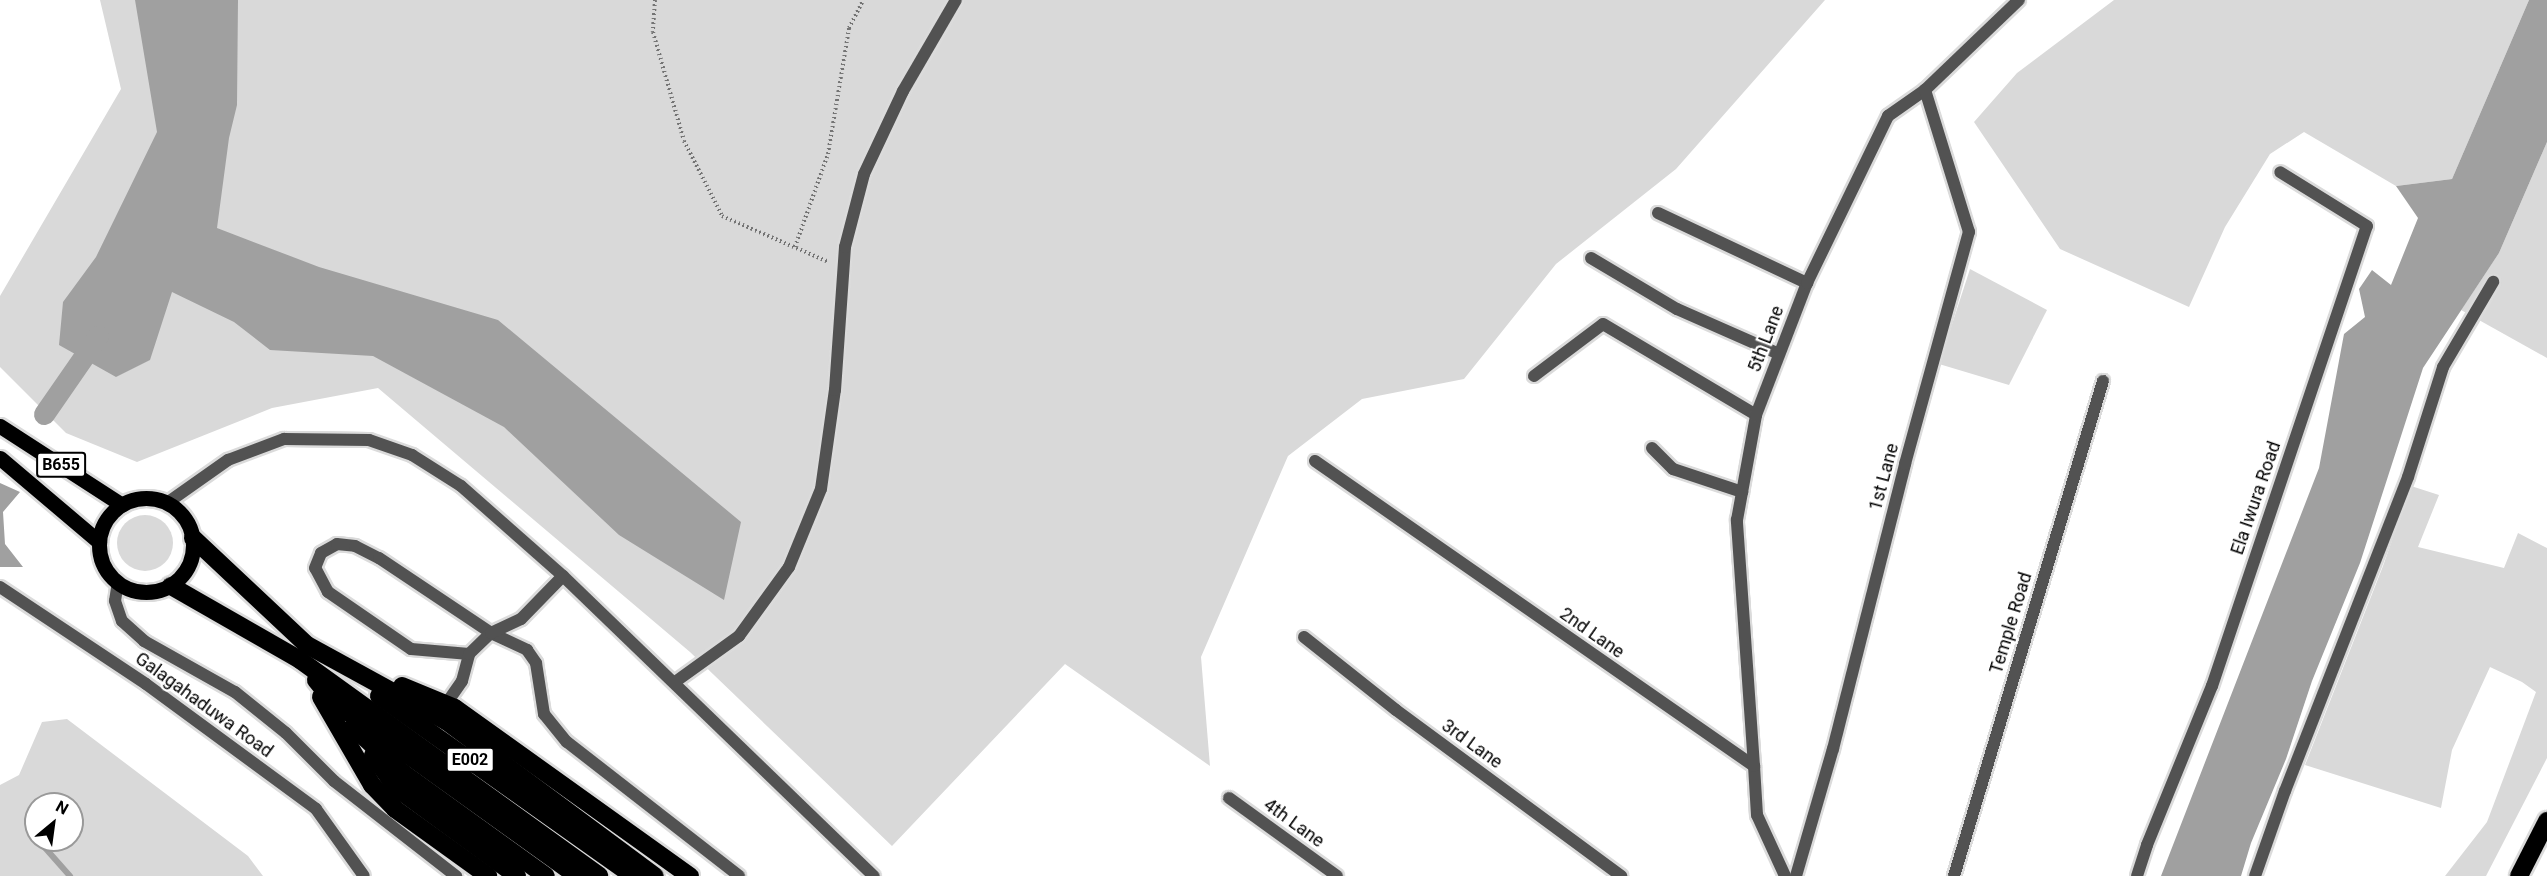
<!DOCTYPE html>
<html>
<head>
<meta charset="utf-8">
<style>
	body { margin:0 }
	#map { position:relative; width:2547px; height:876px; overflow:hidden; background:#fff; font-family:Roboto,sans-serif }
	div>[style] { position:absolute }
	.green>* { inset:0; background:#d9d9d9 }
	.round { border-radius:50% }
	.water>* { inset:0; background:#a0a0a0 }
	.stream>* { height:6px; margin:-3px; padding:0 3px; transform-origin:3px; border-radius:3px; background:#a0a0a0 }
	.canal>* { height:21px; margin:-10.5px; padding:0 10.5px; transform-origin:10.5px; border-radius:10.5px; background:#a0a0a0 }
	.path>* { height:4px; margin-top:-2px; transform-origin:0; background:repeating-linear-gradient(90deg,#747474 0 1.5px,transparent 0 4.5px) }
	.roads { filter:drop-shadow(2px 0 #dbdbdb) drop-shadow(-2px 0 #dbdbdb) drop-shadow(0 2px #dbdbdb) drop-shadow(0 -2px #dbdbdb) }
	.service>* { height:12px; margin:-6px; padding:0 6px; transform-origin:6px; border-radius:6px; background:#525252 }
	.minor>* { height:12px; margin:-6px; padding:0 6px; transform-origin:6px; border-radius:6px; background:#525252 }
	.tertiary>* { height:12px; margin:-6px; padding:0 6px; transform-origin:6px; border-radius:6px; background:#525252 }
	.primary>* { height:15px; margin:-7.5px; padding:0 7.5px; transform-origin:7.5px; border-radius:7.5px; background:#000 }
	.primary>.ring { margin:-7.5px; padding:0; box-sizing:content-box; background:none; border:15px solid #000; border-radius:50% }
	.motorway>* { height:18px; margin:-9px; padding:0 9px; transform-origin:9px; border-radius:9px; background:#000 }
	span { translate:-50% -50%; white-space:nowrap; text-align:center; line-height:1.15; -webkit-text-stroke:4.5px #fff; paint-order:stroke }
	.shield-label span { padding:2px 4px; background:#fff; border:2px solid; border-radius:4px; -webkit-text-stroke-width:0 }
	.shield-label { font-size:16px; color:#000; font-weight:700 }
	.street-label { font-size:18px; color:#000 }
	.north { position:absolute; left:24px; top:792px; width:60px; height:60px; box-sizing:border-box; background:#fff; border:2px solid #999; border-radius:50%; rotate:29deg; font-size:16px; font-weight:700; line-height:24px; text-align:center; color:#000 }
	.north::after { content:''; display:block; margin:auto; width:21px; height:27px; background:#000; clip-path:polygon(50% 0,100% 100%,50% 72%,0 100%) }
</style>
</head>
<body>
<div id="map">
	<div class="green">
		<i style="clip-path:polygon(100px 0,1825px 0,1676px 169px,1556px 264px,1464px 379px,1362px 399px,1288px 456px,1201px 657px,1210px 766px,1065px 664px,892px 846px,690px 652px,378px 388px,272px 408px,137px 462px,66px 433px,0 367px,0 296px,121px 89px)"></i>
		<i style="clip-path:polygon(2114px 0,2529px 0,2452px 179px,2396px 186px,2304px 132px,2270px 154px,2225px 227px,2189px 307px,2060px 249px,1974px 122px,2017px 73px)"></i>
		<i style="clip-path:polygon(2547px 142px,2547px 358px,2461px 310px,2499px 253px)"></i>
		<i style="clip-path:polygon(1970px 269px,2047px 310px,2009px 385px,1939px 364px)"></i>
		<i style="clip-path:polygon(2411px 486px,2439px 495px,2418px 547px,2504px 568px,2518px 533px,2547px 548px,2547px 758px,2486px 876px,2445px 876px,2487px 822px,2536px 692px,2522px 682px,2490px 667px,2452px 750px,2441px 808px,2305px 765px,2383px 566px)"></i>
		<i class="round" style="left:117px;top:515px;width:56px;height:56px"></i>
		<i style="clip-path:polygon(evenodd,67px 719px,248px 856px,263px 876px,0 876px,0 785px,19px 775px,42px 722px,67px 719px,36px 804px,72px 804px,72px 840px,36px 840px,36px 804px)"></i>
	</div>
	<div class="water">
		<i style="clip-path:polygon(135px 0,238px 0,237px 105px,229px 138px,217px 228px,319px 267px,498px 320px,741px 522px,724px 600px,619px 535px,504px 427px,373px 356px,270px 350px,234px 322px,172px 292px,150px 360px,116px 377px,59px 345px,63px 302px,96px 257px,157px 132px)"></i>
		<i style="clip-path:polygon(2529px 0,2547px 0,2547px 142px,2499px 253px,2423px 368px,2360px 563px,2312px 681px,2286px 759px,2251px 843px,2241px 876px,2161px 876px,2319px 468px,2344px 334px,2365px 317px,2359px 289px,2372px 270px,2391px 285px,2418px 218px,2396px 186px,2452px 179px)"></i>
		<i style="clip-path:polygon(0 483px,20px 492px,3px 512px,5px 544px,23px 567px,0 567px)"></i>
	</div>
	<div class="stream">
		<i style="left:39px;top:841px;width:47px;rotate:48.5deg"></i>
	</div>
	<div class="canal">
		<i style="left:44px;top:414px;width:95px;rotate:-55.3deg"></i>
	</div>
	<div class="path">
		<i style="left:655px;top:0;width:32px;rotate:94deg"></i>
		<i style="left:653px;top:32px;width:113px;rotate:74.1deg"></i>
		<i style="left:684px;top:141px;width:84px;rotate:63.1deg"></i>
		<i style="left:722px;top:216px;width:116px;rotate:23.3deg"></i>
		<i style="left:795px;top:247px;width:99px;rotate:-70.5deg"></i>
		<i style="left:828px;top:154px;width:128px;rotate:-80.5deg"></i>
		<i style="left:849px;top:28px;width:31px;rotate:-63deg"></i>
	</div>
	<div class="roads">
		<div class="service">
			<i style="left:1658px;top:213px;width:165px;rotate:25.2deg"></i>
			<i style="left:1591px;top:258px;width:100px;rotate:30.7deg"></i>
			<i style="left:1677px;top:309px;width:111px;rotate:23.8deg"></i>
			<i style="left:1534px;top:376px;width:86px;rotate:-37deg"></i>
			<i style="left:1603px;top:324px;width:178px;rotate:30.7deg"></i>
			<i style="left:469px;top:654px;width:58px;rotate:-175.1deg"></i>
			<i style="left:411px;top:649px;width:101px;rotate:-145.5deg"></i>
			<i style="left:328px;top:592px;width:27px;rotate:-118deg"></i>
			<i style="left:315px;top:568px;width:16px;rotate:-68deg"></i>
			<i style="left:321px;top:553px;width:18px;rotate:-29deg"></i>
			<i style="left:337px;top:544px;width:18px;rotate:6deg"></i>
			<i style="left:355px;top:546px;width:27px;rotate:27deg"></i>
			<i style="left:379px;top:558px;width:135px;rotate:33.8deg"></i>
			<i style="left:491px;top:633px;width:40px;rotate:25deg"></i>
			<i style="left:527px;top:650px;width:16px;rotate:55deg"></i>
			<i style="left:536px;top:663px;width:52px;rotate:81.1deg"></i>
			<i style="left:544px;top:714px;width:36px;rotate:51deg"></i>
			<i style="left:567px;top:742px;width:218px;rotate:37.9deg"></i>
			<i style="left:446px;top:704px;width:28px;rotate:-55deg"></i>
			<i style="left:462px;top:681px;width:28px;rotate:-75deg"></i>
			<i style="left:469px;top:654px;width:30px;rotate:-44deg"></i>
			<i style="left:491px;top:633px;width:33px;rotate:-25deg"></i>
			<i style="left:521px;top:619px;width:60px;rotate:-45.7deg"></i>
		</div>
		<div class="minor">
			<i style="left:1652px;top:448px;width:30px;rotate:45deg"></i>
			<i style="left:1673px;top:469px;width:73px;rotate:18.4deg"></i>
			<i style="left:1315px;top:461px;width:535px;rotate:34.79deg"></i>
			<i style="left:1754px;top:766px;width:49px;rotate:86.5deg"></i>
			<i style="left:1757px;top:815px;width:67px;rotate:65.3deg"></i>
			<i style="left:0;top:587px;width:175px;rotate:33.6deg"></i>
			<i style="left:146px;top:684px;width:211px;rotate:36.3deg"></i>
			<i style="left:316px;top:809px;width:82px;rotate:54.4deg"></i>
			<i style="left:1304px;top:637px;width:117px;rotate:38.4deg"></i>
			<i style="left:1396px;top:710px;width:280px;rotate:36.4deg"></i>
			<i style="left:675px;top:682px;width:79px;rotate:-35.7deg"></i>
			<i style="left:739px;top:636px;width:85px;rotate:-54.1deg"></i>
			<i style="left:789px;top:567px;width:84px;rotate:-67.7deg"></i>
			<i style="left:821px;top:489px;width:100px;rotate:-82deg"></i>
			<i style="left:835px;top:390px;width:143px;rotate:-86deg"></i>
			<i style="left:845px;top:247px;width:75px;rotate:-75.4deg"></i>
			<i style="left:864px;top:174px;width:92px;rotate:-64.8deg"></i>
			<i style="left:903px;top:91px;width:105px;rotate:-59.8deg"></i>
			<i style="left:1754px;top:766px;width:247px;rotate:-94deg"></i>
			<i style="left:1737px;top:520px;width:107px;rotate:-79.7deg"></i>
			<i style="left:1756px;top:415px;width:142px;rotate:-68.9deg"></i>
			<i style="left:1807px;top:283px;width:186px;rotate:-64.1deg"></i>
			<i style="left:1888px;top:116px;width:45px;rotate:-35.1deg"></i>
			<i style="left:1925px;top:90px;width:130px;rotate:-43.8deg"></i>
			<i style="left:1229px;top:798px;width:133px;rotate:35.8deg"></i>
			<i style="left:1796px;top:876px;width:132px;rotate:-73.8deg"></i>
			<i style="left:1833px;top:749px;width:294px;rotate:-75.8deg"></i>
			<i style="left:1905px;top:464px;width:241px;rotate:-74.6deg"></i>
			<i style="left:1969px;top:232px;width:149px;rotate:-107.2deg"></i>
			<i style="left:1954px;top:876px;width:517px;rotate:-73.25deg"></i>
			<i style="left:2137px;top:876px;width:33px;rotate:-72deg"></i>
			<i style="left:2147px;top:845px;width:172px;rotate:-67.8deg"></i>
			<i style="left:2212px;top:686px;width:485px;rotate:-71.4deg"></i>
			<i style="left:2367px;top:226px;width:102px;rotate:-148.2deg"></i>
			<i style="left:2255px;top:876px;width:90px;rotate:-70.6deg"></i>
			<i style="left:2285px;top:791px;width:337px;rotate:-68.6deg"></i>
			<i style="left:2408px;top:477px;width:115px;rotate:-72.3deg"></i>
			<i style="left:2443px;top:367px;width:99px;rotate:-59.5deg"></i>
		</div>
		<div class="tertiary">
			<i style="left:167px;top:503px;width:75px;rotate:-35.2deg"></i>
			<i style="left:228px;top:460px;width:60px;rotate:-20.6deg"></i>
			<i style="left:284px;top:439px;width:85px;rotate:0.7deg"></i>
			<i style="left:369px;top:440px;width:46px;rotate:19.2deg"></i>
			<i style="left:412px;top:455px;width:58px;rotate:32.3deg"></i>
			<i style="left:461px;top:486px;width:136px;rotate:41.4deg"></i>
			<i style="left:563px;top:576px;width:432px;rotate:44deg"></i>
			<i style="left:118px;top:582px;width:19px;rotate:99deg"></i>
			<i style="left:115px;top:601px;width:21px;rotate:71deg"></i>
			<i style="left:122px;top:621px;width:30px;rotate:42deg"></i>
			<i style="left:144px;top:641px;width:104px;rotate:29.3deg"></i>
			<i style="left:235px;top:692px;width:65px;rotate:38.8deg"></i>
			<i style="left:286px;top:733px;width:68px;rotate:45deg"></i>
			<i style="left:334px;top:781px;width:155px;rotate:37.9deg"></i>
		</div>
		<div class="primary">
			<i style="left:0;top:426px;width:145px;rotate:32.9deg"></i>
			<i style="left:0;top:458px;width:130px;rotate:40.3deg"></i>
			<i class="ring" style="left:99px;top:498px;width:79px;height:79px"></i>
		</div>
		<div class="motorway">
			<i style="left:193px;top:538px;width:156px;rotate:43.2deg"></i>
			<i style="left:307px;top:645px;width:158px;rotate:28.7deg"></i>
			<i style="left:446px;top:721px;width:260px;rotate:36.6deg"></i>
			<i style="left:171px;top:586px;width:149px;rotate:29.8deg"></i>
			<i style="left:300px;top:660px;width:369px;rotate:35.8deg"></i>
			<i style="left:316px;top:680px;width:28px;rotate:51deg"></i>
			<i style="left:334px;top:702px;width:299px;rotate:35.6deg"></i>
			<i style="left:402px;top:686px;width:57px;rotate:22.5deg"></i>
			<i style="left:455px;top:708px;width:289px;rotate:35.6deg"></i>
			<i style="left:379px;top:696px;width:311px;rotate:35.3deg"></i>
			<i style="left:321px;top:697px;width:102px;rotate:59.9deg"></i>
			<i style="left:372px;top:785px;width:33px;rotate:46deg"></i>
			<i style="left:395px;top:809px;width:115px;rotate:35.8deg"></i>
			<i style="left:353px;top:727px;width:68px;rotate:42.6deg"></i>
			<i style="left:403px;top:773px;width:176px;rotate:35.8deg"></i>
			<i style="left:373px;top:755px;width:39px;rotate:55deg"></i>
			<i style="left:395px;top:787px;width:151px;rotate:36.1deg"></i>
			<i style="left:2519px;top:876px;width:62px;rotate:-63deg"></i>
		</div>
	</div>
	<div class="shield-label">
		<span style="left:61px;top:465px">B655</span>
		<span style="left:470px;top:760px">E002</span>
	</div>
	<div class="street-label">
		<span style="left:1766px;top:339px;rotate:-69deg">5th Lane</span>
		<span style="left:1884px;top:477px;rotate:-75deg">1st Lane</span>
		<span style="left:2256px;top:498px;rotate:-71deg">Ela Iwura Road</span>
		<span style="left:2011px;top:623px;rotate:-73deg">Temple Road</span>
		<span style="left:1592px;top:633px;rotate:35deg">2nd Lane</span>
		<span style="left:204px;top:705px;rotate:36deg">Galagahaduwa Road</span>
		<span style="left:1472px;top:744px;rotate:36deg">3rd Lane</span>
		<span style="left:1294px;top:823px;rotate:36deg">4th Lane</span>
	</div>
	<div class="north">N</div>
</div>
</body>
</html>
